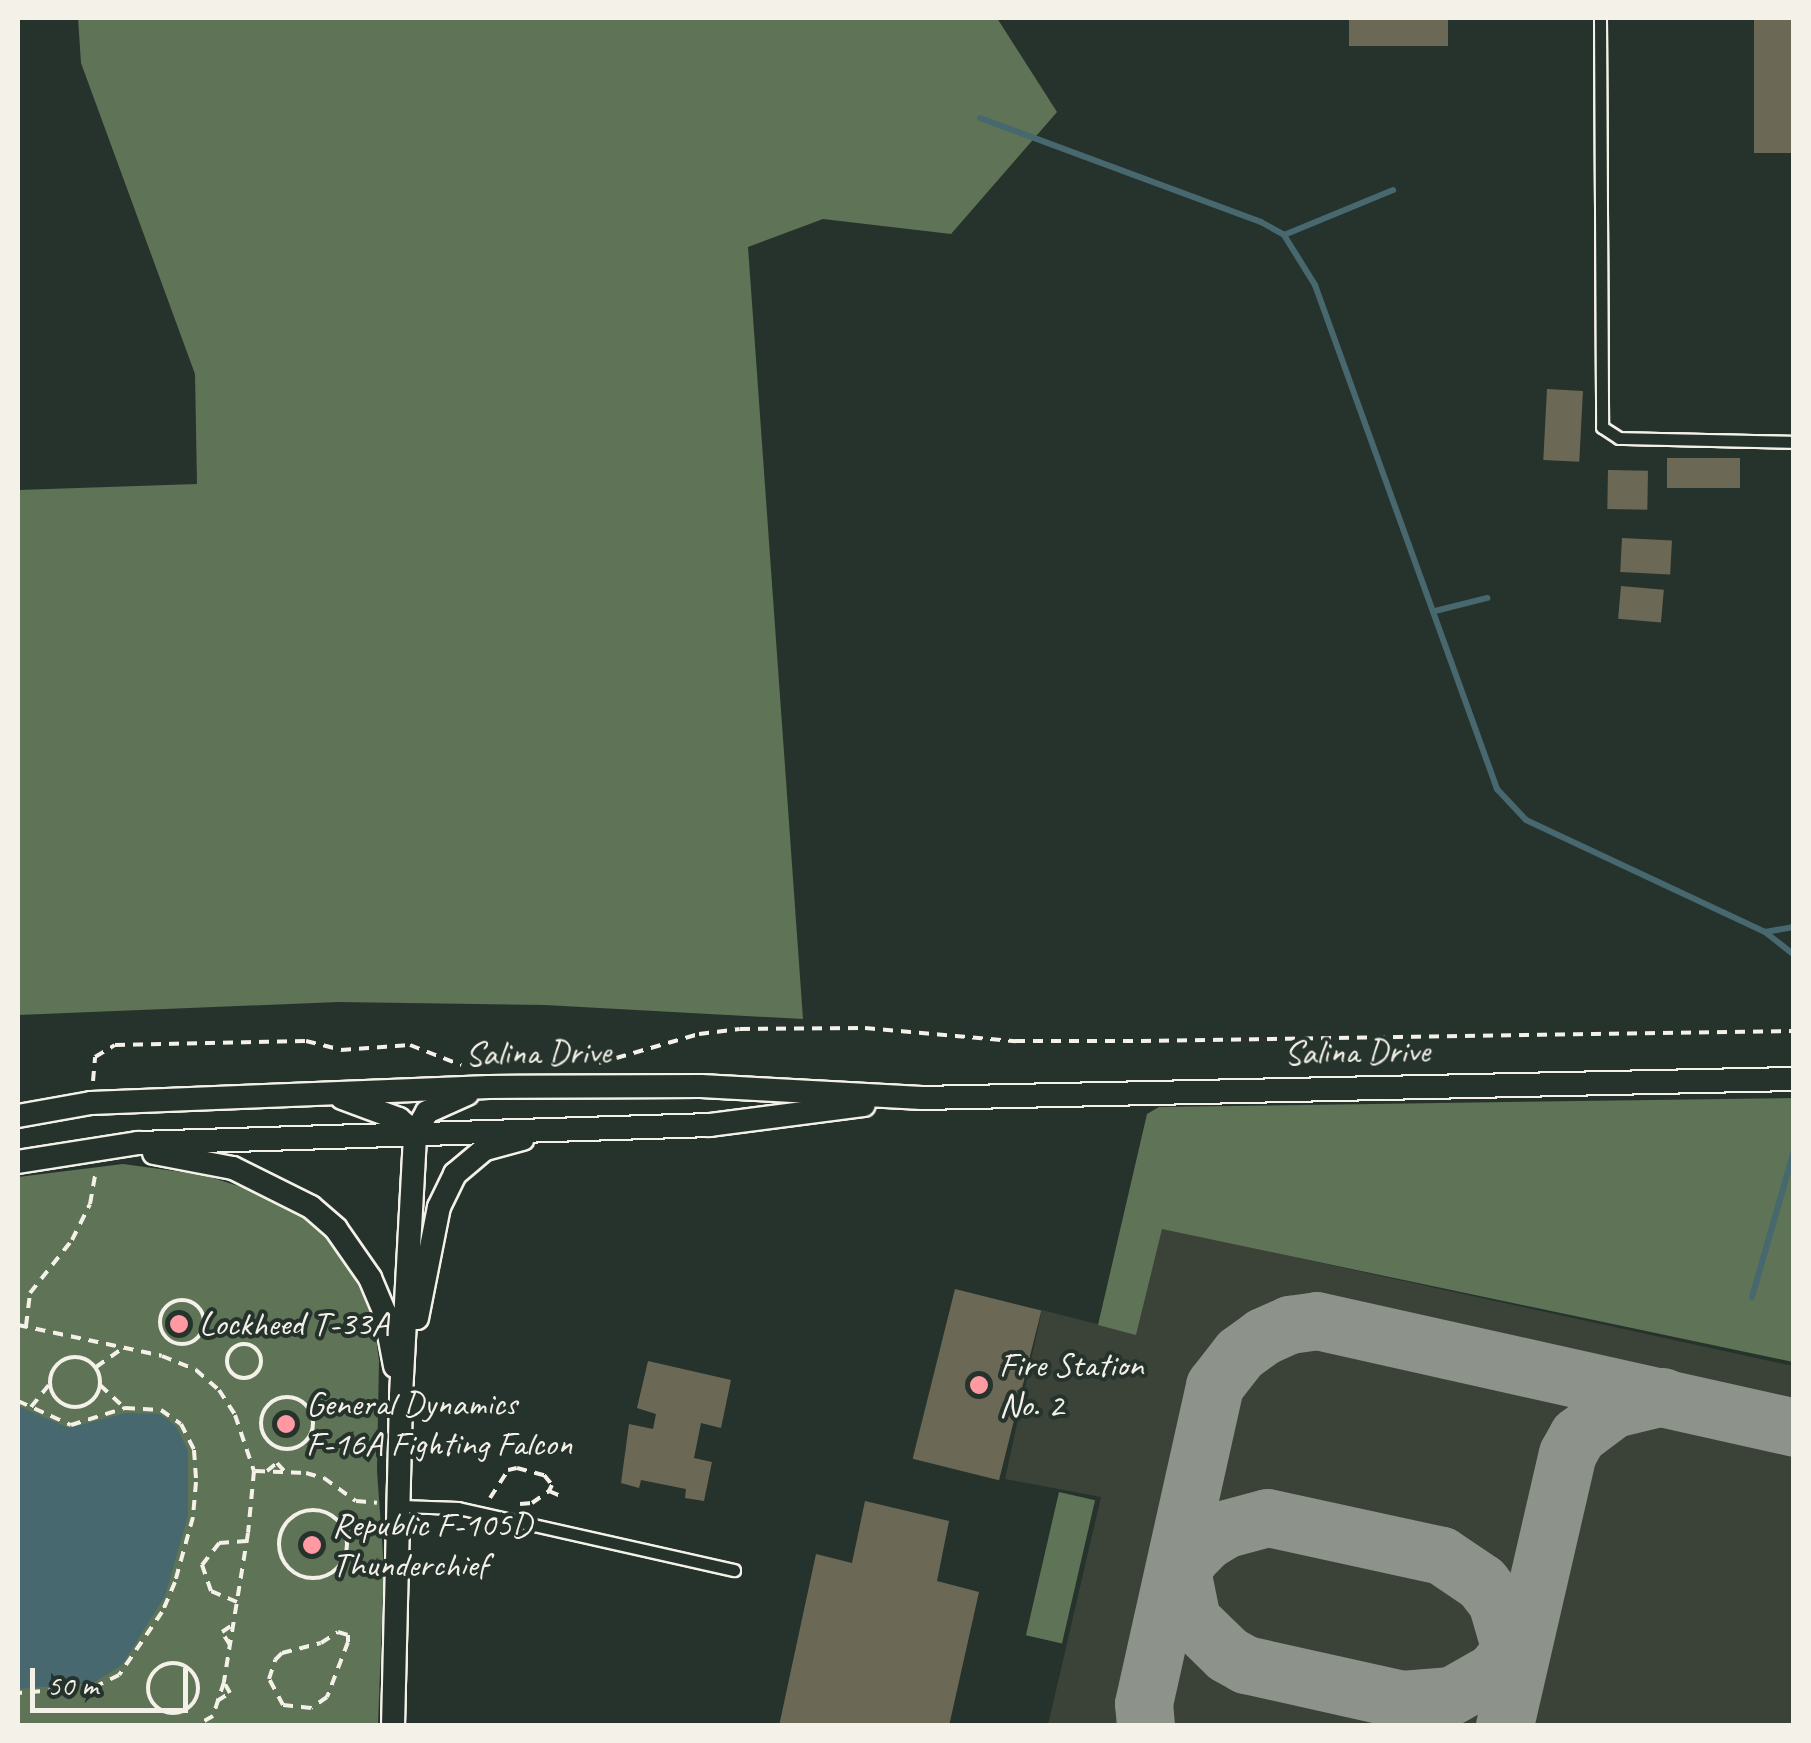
<!DOCTYPE html>
<html>
<head>
<meta charset="utf-8">
<style>
	body { margin:0 }
	#map { position:relative; width:1811px; height:1743px; overflow:hidden; background:#26332d; font-family:Caveat,sans-serif }
	div>[style] { position:absolute }
	.built>* { inset:0; background:#3b4339 }
	.green>* { inset:0; background:#5f7356; transform-origin:0 0 }
	.water>* { inset:0; background:#47686e }
	.stream>* { height:6px; margin:-3px; padding:0 3px; transform-origin:3px; border-radius:3px; background:#47686e }
	.taxiway>* { height:58px; margin:-29px; padding:0 29px; transform-origin:29px; border-radius:29px; background:#8d928a }
	.building>* { inset:0; background:#6b6955; transform-origin:0 0 }
	.path>* { height:4px; margin-top:-2px; transform-origin:0; background:repeating-linear-gradient(90deg,#f4f1e8 0 10px,transparent 0 18px) }
	.path>.ring { margin:-2px; padding:0; box-sizing:content-box; background:none; border:4px solid #f4f1e8; border-radius:50% }
	.roads { filter:drop-shadow(2px 0 #f4f1e8) drop-shadow(-2px 0 #f4f1e8) drop-shadow(0 2px #f4f1e8) drop-shadow(0 -2px #f4f1e8) }
	.lane>* { height:11px; margin:-5.5px; padding:0 5.5px; transform-origin:5.5px; border-radius:5.5px; background:#26332d }
	.street>* { height:22px; margin:-11px; padding:0 11px; transform-origin:11px; border-radius:11px; background:#26332d }
	.dots>* { width:28px; height:28px; translate:-50% -50%; box-sizing:border-box; border:5px solid #26332d; border-radius:50% }
	span { translate:-50% -50%; white-space:nowrap; text-align:center; line-height:1.15; -webkit-text-stroke:8px #26332d; paint-order:stroke }
	.street-label { font-size:35px; color:#f4f1e8 }
	.poi-label { font-size:35px; color:#f4f1e8 }
	.left { translate:0 -50%; text-align:left }
	.frame { position:absolute; inset:0; border:20px solid #f4f1e8; pointer-events:none }
	.scale { position:absolute; left:30px; top:1668px; width:158px; height:45px; box-sizing:border-box; border:5px solid #f4f1e8; border-top:0; padding-left:12px; font-size:30px; line-height:35px; white-space:nowrap; color:#f4f1e8; -webkit-text-stroke:8px #26332d; paint-order:stroke }
</style>
</head>
<body>
<div id="map">
	<div class="built">
		<i style="clip-path:polygon(1161px 1228px,1793px 1366px,1793px 1725px,1048px 1725px,1101px 1497px,1005px 1479px,1042px 1310px,1136px 1334px)"></i>
	</div>
	<div class="green">
		<i style="clip-path:polygon(78px 18px,997px 18px,1057px 112px,951px 234px,823px 219px,748px 247px,803px 1019px,545px 1005px,338px 1002px,18px 1015px,18px 490px,197px 484px,195px 374px,81px 63px)"></i>
		<i style="clip-path:polygon(1793px 1098px,1793px 1362px,1162px 1229px,1136px 1335px,1098px 1325px,1147px 1114px,1159px 1107px)"></i>
		<i style="clip-path:polygon(123px 1164px,204px 1175px,282px 1200px,316px 1224px,340px 1253px,372px 1311px,379px 1360px,377px 1471px,384px 1569px,378px 1725px,18px 1726px,18px 1177px)"></i>
		<i style="left:1059px;top:1492px;width:37px;height:147px;rotate:13deg"></i>
	</div>
	<div class="water">
		<i style="clip-path:polygon(18px 1406px,69px 1428px,126px 1413px,160px 1414px,176px 1426px,188px 1451px,188px 1516px,165px 1596px,122px 1665px,93px 1683px,18px 1689px)"></i>
	</div>
	<div class="stream">
		<i style="left:980px;top:118px;width:300px;rotate:20.3deg"></i>
		<i style="left:1261px;top:222px;width:26px;rotate:29deg"></i>
		<i style="left:1284px;top:235px;width:59px;rotate:58.2deg"></i>
		<i style="left:1315px;top:285px;width:536px;rotate:70.14deg"></i>
		<i style="left:1497px;top:789px;width:42px;rotate:46.9deg"></i>
		<i style="left:1526px;top:820px;width:264px;rotate:25.1deg"></i>
		<i style="left:1765px;top:932px;width:37px;rotate:38deg"></i>
		<i style="left:1284px;top:235px;width:118px;rotate:-22.4deg"></i>
		<i style="left:1435px;top:611px;width:54px;rotate:-14deg"></i>
		<i style="left:1765px;top:932px;width:29px;rotate:-10deg"></i>
		<i style="left:1752px;top:1297px;width:152px;rotate:-74deg"></i>
	</div>
	<div class="taxiway">
		<i style="left:1179px;top:1556px;width:65px;rotate:78.5deg"></i>
		<i style="left:1192px;top:1620px;width:50px;rotate:44.2deg"></i>
		<i style="left:1228px;top:1655px;width:21px;rotate:29deg"></i>
		<i style="left:1246px;top:1665px;width:160px;rotate:12.6deg"></i>
		<i style="left:1402px;top:1700px;width:50px;rotate:-4.6deg"></i>
		<i style="left:1452px;top:1696px;width:48px;rotate:-29.7deg"></i>
		<i style="left:1494px;top:1672px;width:28px;rotate:-51deg"></i>
		<i style="left:1512px;top:1650px;width:42px;rotate:-64.7deg"></i>
		<i style="left:1171px;top:1590px;width:37px;rotate:-59deg"></i>
		<i style="left:1190px;top:1558px;width:24px;rotate:-45deg"></i>
		<i style="left:1207px;top:1541px;width:23px;rotate:-31deg"></i>
		<i style="left:1227px;top:1529px;width:42px;rotate:-15deg"></i>
		<i style="left:1268px;top:1518px;width:178px;rotate:12.3deg"></i>
		<i style="left:1442px;top:1556px;width:48px;rotate:34deg"></i>
		<i style="left:1482px;top:1583px;width:24px;rotate:52deg"></i>
		<i style="left:1497px;top:1602px;width:72px;rotate:73.8deg"></i>
		<i style="left:1146px;top:1726px;width:22px;rotate:-95deg"></i>
		<i style="left:1144px;top:1704px;width:326px;rotate:-77.4deg"></i>
		<i style="left:1215px;top:1386px;width:41px;rotate:-52deg"></i>
		<i style="left:1240px;top:1354px;width:29px;rotate:-36deg"></i>
		<i style="left:1263px;top:1337px;width:30px;rotate:-24deg"></i>
		<i style="left:1290px;top:1325px;width:27px;rotate:-8deg"></i>
		<i style="left:1317px;top:1321px;width:489px;rotate:12.6deg"></i>
		<i style="left:1505px;top:1726px;width:279px;rotate:-77deg"></i>
		<i style="left:1568px;top:1454px;width:21px;rotate:-61deg"></i>
		<i style="left:1578px;top:1436px;width:45px;rotate:-36.9deg"></i>
		<i style="left:1614px;top:1409px;width:51px;rotate:-13.5deg"></i>
	</div>
	<div class="building">
		<i style="left:1349px;top:18px;width:99px;height:28px"></i>
		<i style="left:1754px;top:18px;width:40px;height:135px"></i>
		<i style="left:1547px;top:389px;width:36px;height:71px;rotate:3deg"></i>
		<i style="left:1667px;top:458px;width:73px;height:30px"></i>
		<i style="left:1608px;top:470px;width:40px;height:39px;rotate:1deg"></i>
		<i style="left:1622px;top:538px;width:50px;height:34px;rotate:3deg"></i>
		<i style="left:1621px;top:586px;width:43px;height:33px;rotate:5deg"></i>
		<i style="left:955px;top:1289px;width:89px;height:175px;rotate:14deg"></i>
		<i style="clip-path:polygon(648px 1361px,731px 1380px,721px 1428px,701px 1423px,694px 1458px,712px 1462px,704px 1501px,685px 1498px,686px 1489px,641px 1480px,639px 1488px,621px 1483px,629px 1424px,653px 1429px,656px 1414px,637px 1408px)"></i>
		<i style="clip-path:polygon(865px 1501px,949px 1521px,937px 1581px,979px 1592px,949px 1726px,779px 1726px,816px 1554px,852px 1563px)"></i>
	</div>
	<div class="path">
		<i style="left:599px;top:1063px;width:104px;rotate:-16.2deg"></i>
		<i style="left:699px;top:1034px;width:41px;rotate:-7deg"></i>
		<i style="left:740px;top:1029px;width:125px;rotate:-0.5deg"></i>
		<i style="left:865px;top:1028px;width:151px;rotate:5deg"></i>
		<i style="left:1015px;top:1041px;width:126px"></i>
		<i style="left:1141px;top:1041px;width:653px;rotate:-0.88deg"></i>
		<i style="left:93px;top:1081px;width:24px;rotate:-85deg"></i>
		<i style="left:95px;top:1057px;width:23px;rotate:-31deg"></i>
		<i style="left:115px;top:1045px;width:191px;rotate:-1.2deg"></i>
		<i style="left:306px;top:1041px;width:36px;rotate:14deg"></i>
		<i style="left:341px;top:1050px;width:69px;rotate:-4.1deg"></i>
		<i style="left:410px;top:1045px;width:55px;rotate:21.4deg"></i>
		<i class="ring" style="left:160px;top:1300px;width:40px;height:40px"></i>
		<i style="left:18px;top:1325px;width:147px;rotate:12.1deg"></i>
		<i style="left:162px;top:1356px;width:37px;rotate:22deg"></i>
		<i style="left:196px;top:1370px;width:30px;rotate:41deg"></i>
		<i style="left:219px;top:1390px;width:30px;rotate:57deg"></i>
		<i style="left:235px;top:1415px;width:59px;rotate:71.3deg"></i>
		<i style="left:254px;top:1471px;width:62px;rotate:95.5deg"></i>
		<i style="left:248px;top:1533px;width:151px;rotate:99.2deg"></i>
		<i style="left:224px;top:1682px;width:36px;rotate:108deg"></i>
		<i style="left:213px;top:1716px;width:21px;rotate:151deg"></i>
		<i style="left:26px;top:1326px;width:33px;rotate:-83deg"></i>
		<i style="left:30px;top:1293px;width:68px;rotate:-51.6deg"></i>
		<i style="left:72px;top:1240px;width:40px;rotate:-63.4deg"></i>
		<i style="left:90px;top:1204px;width:35px;rotate:-80deg"></i>
		<i class="ring" style="left:227px;top:1344px;width:30px;height:30px"></i>
		<i class="ring" style="left:50px;top:1357px;width:46px;height:46px"></i>
		<i style="left:96px;top:1367px;width:35px;rotate:-35deg"></i>
		<i style="left:100px;top:1385px;width:34px;rotate:43deg"></i>
		<i class="ring" style="left:261px;top:1397px;width:48px;height:48px"></i>
		<i style="left:18px;top:1401px;width:58px;rotate:24.4deg"></i>
		<i style="left:71px;top:1425px;width:57px;rotate:-17.5deg"></i>
		<i style="left:125px;top:1408px;width:36px;rotate:3deg"></i>
		<i style="left:161px;top:1410px;width:24px;rotate:35deg"></i>
		<i style="left:181px;top:1424px;width:29px;rotate:63deg"></i>
		<i style="left:194px;top:1450px;width:32px;rotate:86deg"></i>
		<i style="left:196px;top:1482px;width:35px;rotate:95deg"></i>
		<i style="left:193px;top:1517px;width:67px;rotate:105.5deg"></i>
		<i style="left:175px;top:1582px;width:33px;rotate:113deg"></i>
		<i style="left:162px;top:1612px;width:76px;rotate:124.3deg"></i>
		<i style="left:119px;top:1675px;width:28px;rotate:154deg"></i>
		<i style="left:94px;top:1687px;width:76px;rotate:175.5deg"></i>
		<i style="left:31px;top:1407px;width:28px;rotate:-51deg"></i>
		<i style="left:255px;top:1471px;width:51px;rotate:2.2deg"></i>
		<i style="left:306px;top:1473px;width:19px;rotate:16deg"></i>
		<i style="left:324px;top:1478px;width:39px;rotate:36deg"></i>
		<i style="left:356px;top:1501px;width:21px;rotate:5deg"></i>
		<i style="left:267px;top:1471px;width:13px;rotate:-39deg"></i>
		<i style="left:277px;top:1463px;width:12px;rotate:48deg"></i>
		<i style="left:490px;top:1498px;width:33px;rotate:-57deg"></i>
		<i style="left:508px;top:1470px;width:9px;rotate:-13deg"></i>
		<i style="left:517px;top:1468px;width:28px;rotate:15deg"></i>
		<i style="left:544px;top:1475px;width:13px;rotate:51deg"></i>
		<i style="left:552px;top:1485px;width:7px;rotate:117deg"></i>
		<i style="left:520px;top:1504px;width:12px;rotate:-5deg"></i>
		<i style="left:532px;top:1503px;width:21px;rotate:-35deg"></i>
		<i style="left:549px;top:1491px;width:13px;rotate:23deg"></i>
		<i class="ring" style="left:279px;top:1510px;width:64px;height:64px"></i>
		<i style="left:237px;top:1602px;width:28px;rotate:-157deg"></i>
		<i style="left:211px;top:1591px;width:28px;rotate:-109deg"></i>
		<i style="left:202px;top:1565px;width:28px;rotate:-52deg"></i>
		<i style="left:219px;top:1543px;width:28px;rotate:-4deg"></i>
		<i style="left:338px;top:1632px;width:10px;rotate:17deg"></i>
		<i style="left:348px;top:1635px;width:7px;rotate:90deg"></i>
		<i style="left:348px;top:1642px;width:59px;rotate:110.9deg"></i>
		<i style="left:327px;top:1697px;width:19px;rotate:145deg"></i>
		<i style="left:311px;top:1708px;width:28px;rotate:-174deg"></i>
		<i style="left:283px;top:1705px;width:30px;rotate:-118deg"></i>
		<i style="left:269px;top:1679px;width:20px;rotate:-72deg"></i>
		<i style="left:275px;top:1660px;width:10px;rotate:-45deg"></i>
		<i style="left:282px;top:1653px;width:40px;rotate:-14.4deg"></i>
		<i style="left:321px;top:1643px;width:20px;rotate:-33deg"></i>
		<i style="left:230px;top:1645px;width:15px;rotate:-122deg"></i>
		<i style="left:222px;top:1632px;width:14px;rotate:-34deg"></i>
		<i class="ring" style="left:148px;top:1663px;width:46px;height:46px"></i>
		<i style="left:217px;top:1701px;width:15px;rotate:-32deg"></i>
		<i style="left:230px;top:1693px;width:13px;rotate:-119deg"></i>
	</div>
	<div class="roads">
		<div class="lane">
			<i style="left:1600px;top:18px;width:409px;rotate:89.7deg"></i>
			<i style="left:1602px;top:427px;width:20px;rotate:33deg"></i>
			<i style="left:1619px;top:438px;width:175px;rotate:1.3deg"></i>
			<i style="left:401px;top:1506px;width:57px;rotate:2deg"></i>
			<i style="left:458px;top:1508px;width:283px;rotate:12.7deg"></i>
		</div>
		<div class="street">
			<i style="left:342px;top:1098px;width:61px;rotate:20.2deg"></i>
			<i style="left:399px;top:1119px;width:21px;rotate:41deg"></i>
			<i style="left:18px;top:1116px;width:74px;rotate:-10.1deg"></i>
			<i style="left:91px;top:1103px;width:398px;rotate:-2.3deg"></i>
			<i style="left:489px;top:1087px;width:212px;rotate:-0.3deg"></i>
			<i style="left:701px;top:1086px;width:221px;rotate:3.1deg"></i>
			<i style="left:922px;top:1098px;width:872px;rotate:-1.25deg"></i>
			<i style="left:154px;top:1153px;width:80px;rotate:10.8deg"></i>
			<i style="left:233px;top:1168px;width:87px;rotate:26.6deg"></i>
			<i style="left:311px;top:1207px;width:33px;rotate:41deg"></i>
			<i style="left:336px;top:1229px;width:60px;rotate:55.2deg"></i>
			<i style="left:370px;top:1278px;width:38px;rotate:67deg"></i>
			<i style="left:385px;top:1313px;width:54px;rotate:79.3deg"></i>
			<i style="left:18px;top:1162px;width:121px;rotate:-9deg"></i>
			<i style="left:138px;top:1143px;width:572px;rotate:-1.8deg"></i>
			<i style="left:710px;top:1125px;width:155px;rotate:-7.4deg"></i>
			<i style="left:417px;top:1318px;width:113px;rotate:-78.8deg"></i>
			<i style="left:439px;top:1207px;width:37px;rotate:-64deg"></i>
			<i style="left:455px;top:1174px;width:39px;rotate:-40deg"></i>
			<i style="left:485px;top:1149px;width:39px;rotate:-15deg"></i>
			<i style="left:393px;top:1726px;width:331px;rotate:-88.6deg"></i>
			<i style="left:401px;top:1395px;width:262px;rotate:-86.9deg"></i>
			<i style="left:415px;top:1133px;width:24px;rotate:-60deg"></i>
			<i style="left:427px;top:1112px;width:44px;rotate:-24.2deg"></i>
		</div>
	</div>
	<div class="dots">
		<i style="left:179px;top:1324px;background:#ff9aa2"></i>
		<i style="left:979px;top:1385px;background:#ff9aa2"></i>
		<i style="left:286px;top:1424px;background:#ff9aa2"></i>
		<i style="left:312px;top:1545px;background:#ff9aa2"></i>
	</div>
	<div class="street-label">
		<span style="left:1357px;top:1052px;rotate:-1deg">Salina Drive</span>
		<span style="left:538px;top:1053px;rotate:-1deg">Salina Drive</span>
	</div>
	<div class="poi-label">
		<span class="left" style="left:199px;top:1324px">Lockheed T-33A</span>
		<span class="left" style="left:999px;top:1385px">Fire Station<br>No. 2</span>
		<span class="left" style="left:306px;top:1424px">General Dynamics<br>F-16A Fighting Falcon</span>
		<span class="left" style="left:332px;top:1545px">Republic F-105D<br>Thunderchief</span>
	</div>
	<div class="frame"></div>
	<div class="scale">50 m</div>
</div>
</body>
</html>
